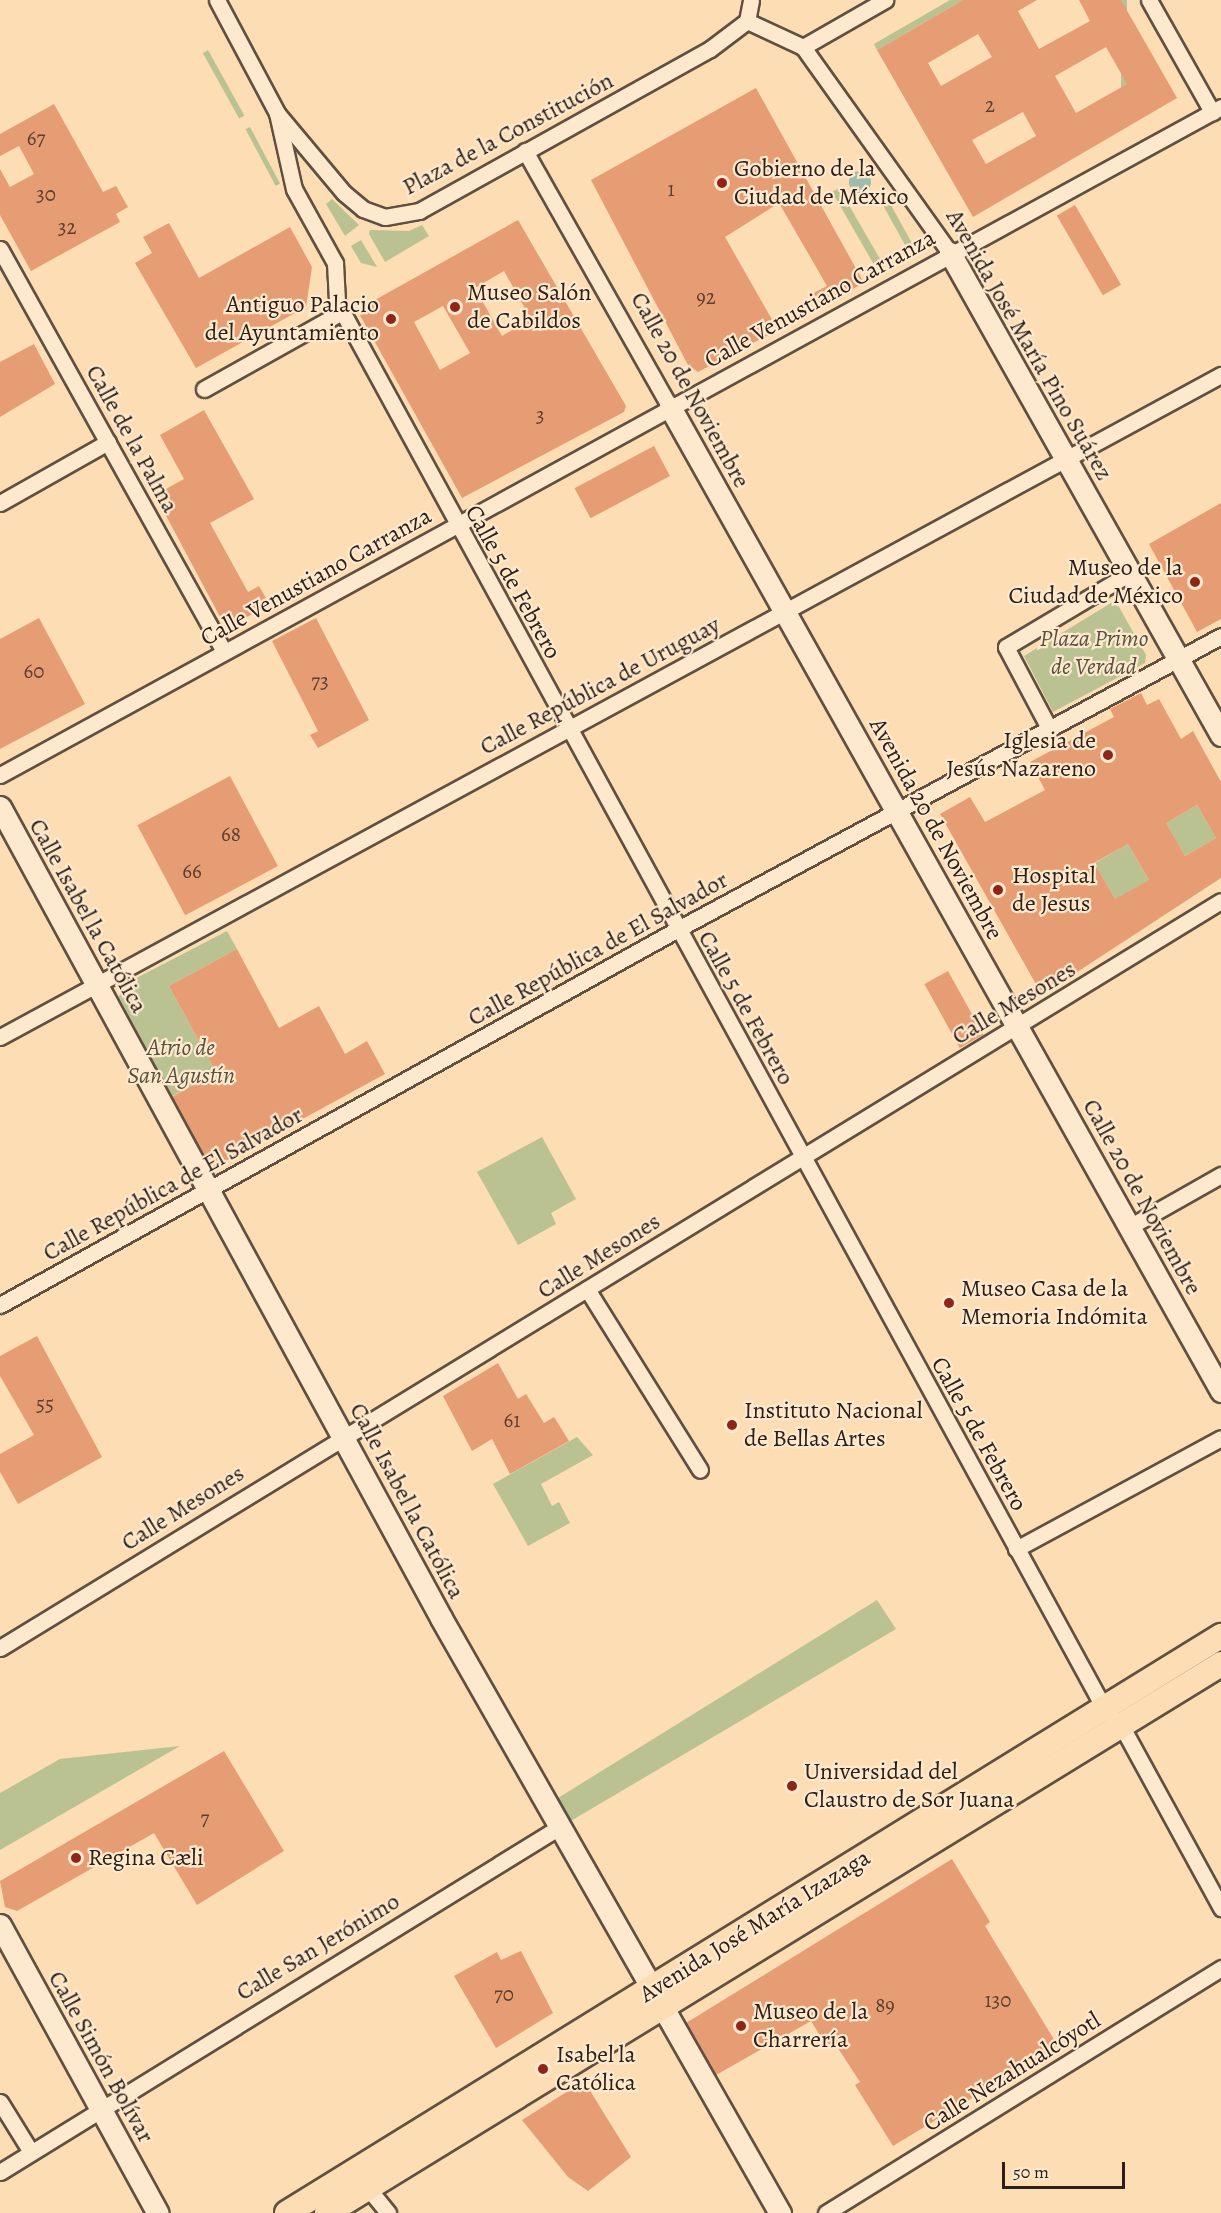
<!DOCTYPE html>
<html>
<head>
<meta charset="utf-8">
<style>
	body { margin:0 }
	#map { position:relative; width:1221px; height:2213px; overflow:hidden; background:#fdddb3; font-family:Alegreya,serif }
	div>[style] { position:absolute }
	.green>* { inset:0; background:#bac291; transform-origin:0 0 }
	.water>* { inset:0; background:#9fbcad }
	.round { border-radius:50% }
	.building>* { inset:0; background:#e79d73; transform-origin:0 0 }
	.roads { filter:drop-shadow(2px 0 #614f40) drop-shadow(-2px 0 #614f40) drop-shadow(0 2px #614f40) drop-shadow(0 -2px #614f40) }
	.street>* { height:15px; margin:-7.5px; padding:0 7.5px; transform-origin:7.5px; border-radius:7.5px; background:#fee9ce }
	.secondary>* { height:21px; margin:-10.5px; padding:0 10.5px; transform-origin:10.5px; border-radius:10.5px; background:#fee9ce }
	.primary>* { height:24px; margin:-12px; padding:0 12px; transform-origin:12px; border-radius:12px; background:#fdddb3 }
	.dots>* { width:16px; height:16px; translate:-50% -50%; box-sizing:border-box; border:3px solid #fee9ce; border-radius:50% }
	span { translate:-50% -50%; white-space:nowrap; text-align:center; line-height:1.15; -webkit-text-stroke:4.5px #fee9ce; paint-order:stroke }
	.number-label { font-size:21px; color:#5c3f30 }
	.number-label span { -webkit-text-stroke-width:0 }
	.street-label { font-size:24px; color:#2d2019 }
	.poi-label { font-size:24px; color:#2d2019 }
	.left { translate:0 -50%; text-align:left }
	.right { translate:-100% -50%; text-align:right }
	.park-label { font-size:24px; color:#57513d; font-style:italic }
	.scale { position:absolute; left:1002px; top:2162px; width:123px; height:27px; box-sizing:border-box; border:3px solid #2d2019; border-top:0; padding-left:8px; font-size:18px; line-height:21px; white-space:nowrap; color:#2d2019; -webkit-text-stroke:4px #fee9ce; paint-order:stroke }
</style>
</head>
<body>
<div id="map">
	<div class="green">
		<i style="clip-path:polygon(950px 0,963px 0,877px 50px,874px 44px)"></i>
		<i style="left:1121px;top:0;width:6px;height:113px"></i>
		<i style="left:208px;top:50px;width:75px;height:6px;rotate:61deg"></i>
		<i style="left:250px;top:127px;width:64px;height:5px;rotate:62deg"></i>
		<i style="left:839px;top:188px;width:85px;height:8px;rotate:60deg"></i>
		<i style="left:887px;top:198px;width:54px;height:7px;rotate:61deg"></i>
		<i style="clip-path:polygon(332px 199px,359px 225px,345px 236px,326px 204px)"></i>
		<i style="clip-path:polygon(422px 225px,429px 236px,385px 262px,369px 234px,370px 230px,409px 231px)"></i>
		<i style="clip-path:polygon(361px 240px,377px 267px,361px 263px,351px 246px)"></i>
		<i style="clip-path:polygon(1111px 603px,1119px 607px,1146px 655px,1145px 663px,1053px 712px,1024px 656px)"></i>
		<i style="left:1197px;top:805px;width:38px;height:36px;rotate:60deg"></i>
		<i style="left:1128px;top:844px;width:42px;height:39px;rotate:60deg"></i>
		<i style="clip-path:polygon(227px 931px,237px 949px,169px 986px,216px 1072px,171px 1097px,119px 997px,123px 985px)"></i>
		<i style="clip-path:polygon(542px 1137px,576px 1199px,551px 1213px,556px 1224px,518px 1245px,477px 1172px)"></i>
		<i style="clip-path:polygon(577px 1437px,593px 1455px,541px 1484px,552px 1506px,559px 1502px,570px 1523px,528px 1546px,493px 1484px)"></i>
		<i style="clip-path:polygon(877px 1600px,896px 1629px,569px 1822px,558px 1798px)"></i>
		<i style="clip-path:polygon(180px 1746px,0 1850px,0 1793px,60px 1759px)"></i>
	</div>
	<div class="water">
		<i class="round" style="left:849px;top:171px;width:22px;height:22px"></i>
	</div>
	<div class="building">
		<i style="clip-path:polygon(evenodd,963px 0,1037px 0,1018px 11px,1039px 49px,1090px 21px,1079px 0,1121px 0,1177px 98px,973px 217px,877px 50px,963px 0,978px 34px,992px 57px,941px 86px,928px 63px,978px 34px,963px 0,1106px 47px,1127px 84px,1076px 113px,1055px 76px,1106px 47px,963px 0,1023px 112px,1036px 136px,986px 164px,972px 140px,1023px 112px)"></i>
		<i style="clip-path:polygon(756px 88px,864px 283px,817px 308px,810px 295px,827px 286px,779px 203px,725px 237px,778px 330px,698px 372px,688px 365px,591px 180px)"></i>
		<i style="clip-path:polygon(54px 104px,103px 192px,116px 186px,128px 207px,116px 214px,120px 222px,31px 271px,0 215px,0 169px,10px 187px,34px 174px,19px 146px,0 156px,0 134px)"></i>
		<i style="left:1075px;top:205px;width:92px;height:21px;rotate:60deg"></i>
		<i style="clip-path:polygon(evenodd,518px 220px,626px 406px,624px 412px,462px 498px,357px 310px,518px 220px,504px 271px,531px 319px,502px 336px,475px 288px,504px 271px,518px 220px,443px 306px,470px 353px,440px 370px,414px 322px,443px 306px)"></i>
		<i style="clip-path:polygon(169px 223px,199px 278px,290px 227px,312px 267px,306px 307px,196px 368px,135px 263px,152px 253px,143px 237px)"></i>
		<i style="clip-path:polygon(34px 344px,55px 384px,0 417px,0 362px)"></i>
		<i style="clip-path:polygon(204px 410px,254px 499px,210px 523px,248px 592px,259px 586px,270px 605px,226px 628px,155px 495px,184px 479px,160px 435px)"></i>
		<i style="left:654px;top:446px;width:34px;height:90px;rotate:62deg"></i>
		<i style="clip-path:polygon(1221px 503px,1221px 619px,1197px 632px,1149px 544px)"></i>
		<i style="clip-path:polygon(39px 618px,85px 704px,0 749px,0 639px)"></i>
		<i style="clip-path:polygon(316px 618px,369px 720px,318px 748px,310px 735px,318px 731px,272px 641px)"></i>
		<i style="clip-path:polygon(evenodd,1141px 693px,1147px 705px,1159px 699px,1181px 739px,1193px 731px,1221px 782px,1221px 878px,1042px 995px,940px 814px,970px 797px,985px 822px,1045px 790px,1030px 762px,1114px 717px,1110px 709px,1141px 693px,1197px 805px,1216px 838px,1185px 856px,1166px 823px,1197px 805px,1141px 693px,1128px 844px,1149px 880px,1115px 899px,1094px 863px,1128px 844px)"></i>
		<i style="left:230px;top:776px;width:102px;height:105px;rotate:62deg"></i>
		<i style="clip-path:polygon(237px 949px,279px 1028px,319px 1006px,345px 1054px,367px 1041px,385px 1074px,211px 1169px,172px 1097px,216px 1072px,169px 986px)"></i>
		<i style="left:948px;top:971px;width:73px;height:27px;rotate:61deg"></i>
		<i style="clip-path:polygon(37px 1336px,102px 1457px,18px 1504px,0 1472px,0 1454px,34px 1435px,0 1376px,0 1356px)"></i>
		<i style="clip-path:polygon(498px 1363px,518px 1399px,526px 1394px,544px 1423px,554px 1417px,569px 1441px,510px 1474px,492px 1439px,472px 1451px,443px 1396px)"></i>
		<i style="clip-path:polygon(224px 1751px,284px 1851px,197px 1905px,154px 1833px,17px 1911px,5px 1907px,0 1881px)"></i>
		<i style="clip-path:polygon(952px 1859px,990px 1922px,985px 1926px,1058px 2046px,893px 2146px,855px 2085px,860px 2082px,834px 2042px,827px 2047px,811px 2021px,716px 2075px,686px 2023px)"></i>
		<i style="clip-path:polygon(521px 1951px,553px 2013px,496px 2048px,454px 1976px,497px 1952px,501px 1960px)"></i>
		<i style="clip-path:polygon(584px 2081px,631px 2157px,588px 2191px,568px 2177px,522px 2120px)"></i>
	</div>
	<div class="roads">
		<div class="street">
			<i style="left:217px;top:0;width:128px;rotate:62deg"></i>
			<i style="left:277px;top:113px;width:104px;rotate:50.1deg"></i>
			<i style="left:344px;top:193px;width:25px;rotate:40deg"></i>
			<i style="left:363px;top:209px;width:23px;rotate:20deg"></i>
			<i style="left:385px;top:217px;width:35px;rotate:-10deg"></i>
			<i style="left:419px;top:211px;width:333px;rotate:-29.1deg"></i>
			<i style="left:710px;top:49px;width:46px;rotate:-37.1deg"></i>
			<i style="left:747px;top:21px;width:21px;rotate:-79deg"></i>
			<i style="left:1149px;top:0;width:129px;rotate:60.6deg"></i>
			<i style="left:747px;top:21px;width:62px;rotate:24.9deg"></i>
			<i style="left:803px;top:47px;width:253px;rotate:54.5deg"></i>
			<i style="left:803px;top:47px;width:95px;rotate:-29.8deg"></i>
			<i style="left:277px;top:113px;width:78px;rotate:77.4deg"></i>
			<i style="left:294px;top:189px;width:85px;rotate:61deg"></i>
			<i style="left:335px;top:263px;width:39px;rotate:87deg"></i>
			<i style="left:337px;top:302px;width:1602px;rotate:61.39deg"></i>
			<i style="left:1104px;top:1708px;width:24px;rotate:45deg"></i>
			<i style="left:1121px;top:1725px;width:209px;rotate:61.3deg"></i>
			<i style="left:525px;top:151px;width:294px;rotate:60.5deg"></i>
			<i style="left:0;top:249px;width:461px;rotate:60.9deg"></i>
			<i style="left:204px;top:389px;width:158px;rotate:-29.2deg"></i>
			<i style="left:0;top:503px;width:124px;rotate:-29.5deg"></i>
			<i style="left:1050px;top:730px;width:94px;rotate:-117.9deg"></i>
			<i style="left:1006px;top:647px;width:144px;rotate:-30.8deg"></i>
			<i style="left:0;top:775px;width:1392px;rotate:-28.68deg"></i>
			<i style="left:0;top:1037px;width:1389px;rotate:-28.47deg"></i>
			<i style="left:1129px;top:1227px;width:106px;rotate:-29.5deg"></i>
			<i style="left:587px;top:1289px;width:213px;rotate:58deg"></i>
			<i style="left:0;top:1305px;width:775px;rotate:-29.01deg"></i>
			<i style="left:678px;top:929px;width:617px;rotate:-28.35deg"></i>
			<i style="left:1016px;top:1549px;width:233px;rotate:-28.4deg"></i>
			<i style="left:0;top:1648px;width:1431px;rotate:-31.46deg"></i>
			<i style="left:0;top:2102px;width:59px;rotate:58.2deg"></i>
			<i style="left:0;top:2172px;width:659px;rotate:-31.66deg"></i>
			<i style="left:368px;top:2188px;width:32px;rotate:51deg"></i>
			<i style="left:826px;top:2213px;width:465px;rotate:-31.8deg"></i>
		</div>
		<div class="secondary">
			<i style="left:950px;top:253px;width:553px;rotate:60.65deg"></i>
			<i style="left:670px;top:407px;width:1128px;rotate:60.75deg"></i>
			<i style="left:0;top:807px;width:923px;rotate:61.46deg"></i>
			<i style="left:441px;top:1618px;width:685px;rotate:60.33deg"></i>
			<i style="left:0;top:1925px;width:328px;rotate:61.3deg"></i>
		</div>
		<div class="primary">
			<i style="left:287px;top:2213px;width:1098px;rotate:-31.71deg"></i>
			<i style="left:327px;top:2213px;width:1049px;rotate:-31.55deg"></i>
		</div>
	</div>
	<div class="dots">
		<i style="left:722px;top:183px;background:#8f2418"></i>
		<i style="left:455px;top:307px;background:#8f2418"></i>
		<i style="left:391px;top:319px;background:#8f2418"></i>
		<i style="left:1195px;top:582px;background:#8f2418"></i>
		<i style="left:1108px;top:755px;background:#8f2418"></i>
		<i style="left:998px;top:890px;background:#8f2418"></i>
		<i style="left:949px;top:1303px;background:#8f2418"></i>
		<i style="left:732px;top:1425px;background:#8f2418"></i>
		<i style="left:792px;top:1786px;background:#8f2418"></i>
		<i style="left:76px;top:1858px;background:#8f2418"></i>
		<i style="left:741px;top:2026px;background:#8f2418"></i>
		<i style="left:543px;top:2069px;background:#8f2418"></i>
	</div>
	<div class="number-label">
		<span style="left:990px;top:105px">2</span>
		<span style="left:36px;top:138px">67</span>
		<span style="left:671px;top:189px">1</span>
		<span style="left:46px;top:194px">30</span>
		<span style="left:67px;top:227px">32</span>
		<span style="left:706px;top:297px">92</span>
		<span style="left:540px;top:415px">3</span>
		<span style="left:34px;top:671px">60</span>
		<span style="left:320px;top:681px">73</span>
		<span style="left:231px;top:834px">68</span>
		<span style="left:192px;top:871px">66</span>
		<span style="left:45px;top:1404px">55</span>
		<span style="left:512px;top:1420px">61</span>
		<span style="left:205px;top:1818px">7</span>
		<span style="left:504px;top:1994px">70</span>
		<span style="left:998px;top:2000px">130</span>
		<span style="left:885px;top:2005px">89</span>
	</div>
	<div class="street-label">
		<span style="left:508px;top:134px;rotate:-28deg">Plaza de la Constitución</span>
		<span style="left:820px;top:299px;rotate:-29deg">Calle Venustiano Carranza</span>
		<span style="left:1029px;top:345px;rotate:60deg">Avenida José María Pino Suárez</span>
		<span style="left:690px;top:390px;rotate:61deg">Calle 20 de Noviembre</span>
		<span style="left:132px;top:439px;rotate:61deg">Calle de la Palma</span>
		<span style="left:316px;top:577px;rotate:-29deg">Calle Venustiano Carranza</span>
		<span style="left:513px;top:582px;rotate:61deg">Calle 5 de Febrero</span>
		<span style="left:600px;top:686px;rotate:-28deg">Calle República de Uruguay</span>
		<span style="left:936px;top:829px;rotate:61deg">Avenida 20 de Noviembre</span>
		<span style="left:88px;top:916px;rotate:61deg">Calle Isabel la Católica</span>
		<span style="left:598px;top:949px;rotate:-29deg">Calle República de El Salvador</span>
		<span style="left:1014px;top:1003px;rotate:-31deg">Calle Mesones</span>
		<span style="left:746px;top:1008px;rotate:61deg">Calle 5 de Febrero</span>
		<span style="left:173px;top:1184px;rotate:-29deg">Calle República de El Salvador</span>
		<span style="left:1142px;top:1197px;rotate:61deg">Calle 20 de Noviembre</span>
		<span style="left:599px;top:1256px;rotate:-32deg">Calle Mesones</span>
		<span style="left:979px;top:1434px;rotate:61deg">Calle 5 de Febrero</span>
		<span style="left:407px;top:1501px;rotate:62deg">Calle Isabel la Católica</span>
		<span style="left:183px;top:1508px;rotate:-32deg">Calle Mesones</span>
		<span style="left:755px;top:1926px;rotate:-32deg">Avenida José María Izazaga</span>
		<span style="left:318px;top:1947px;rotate:-31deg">Calle San Jerónimo</span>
		<span style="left:101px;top:2057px;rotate:61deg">Calle Simón Bolívar</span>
		<span style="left:1012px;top:2072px;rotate:-32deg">Calle Nezahualcóyotl</span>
	</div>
	<div class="poi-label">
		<span class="left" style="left:734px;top:183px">Gobierno de la<br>Ciudad de México</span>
		<span class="left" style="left:467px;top:307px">Museo Salón<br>de Cabildos</span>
		<span class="right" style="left:379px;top:319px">Antiguo Palacio<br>del Ayuntamiento</span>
		<span class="right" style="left:1183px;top:582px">Museo de la<br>Ciudad de México</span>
		<span class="right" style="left:1096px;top:755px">Iglesia de<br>Jesús Nazareno</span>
		<span class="left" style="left:1012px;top:890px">Hospital<br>de Jesus</span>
		<span class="left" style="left:961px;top:1303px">Museo Casa de la<br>Memoria Indómita</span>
		<span class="left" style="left:744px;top:1425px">Instituto Nacional<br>de Bellas Artes</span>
		<span class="left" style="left:804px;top:1786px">Universidad del<br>Claustro de Sor Juana</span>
		<span class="left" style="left:88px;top:1858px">Regina Cæli</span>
		<span class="left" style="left:753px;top:2026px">Museo de la<br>Charrería</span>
		<span class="left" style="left:556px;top:2069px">Isabel la<br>Católica</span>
	</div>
	<div class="park-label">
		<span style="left:1094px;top:653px">Plaza Primo<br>de Verdad</span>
		<span style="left:181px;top:1062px">Atrio de<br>San Agustín</span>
	</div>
	<div class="scale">50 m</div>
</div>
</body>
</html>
